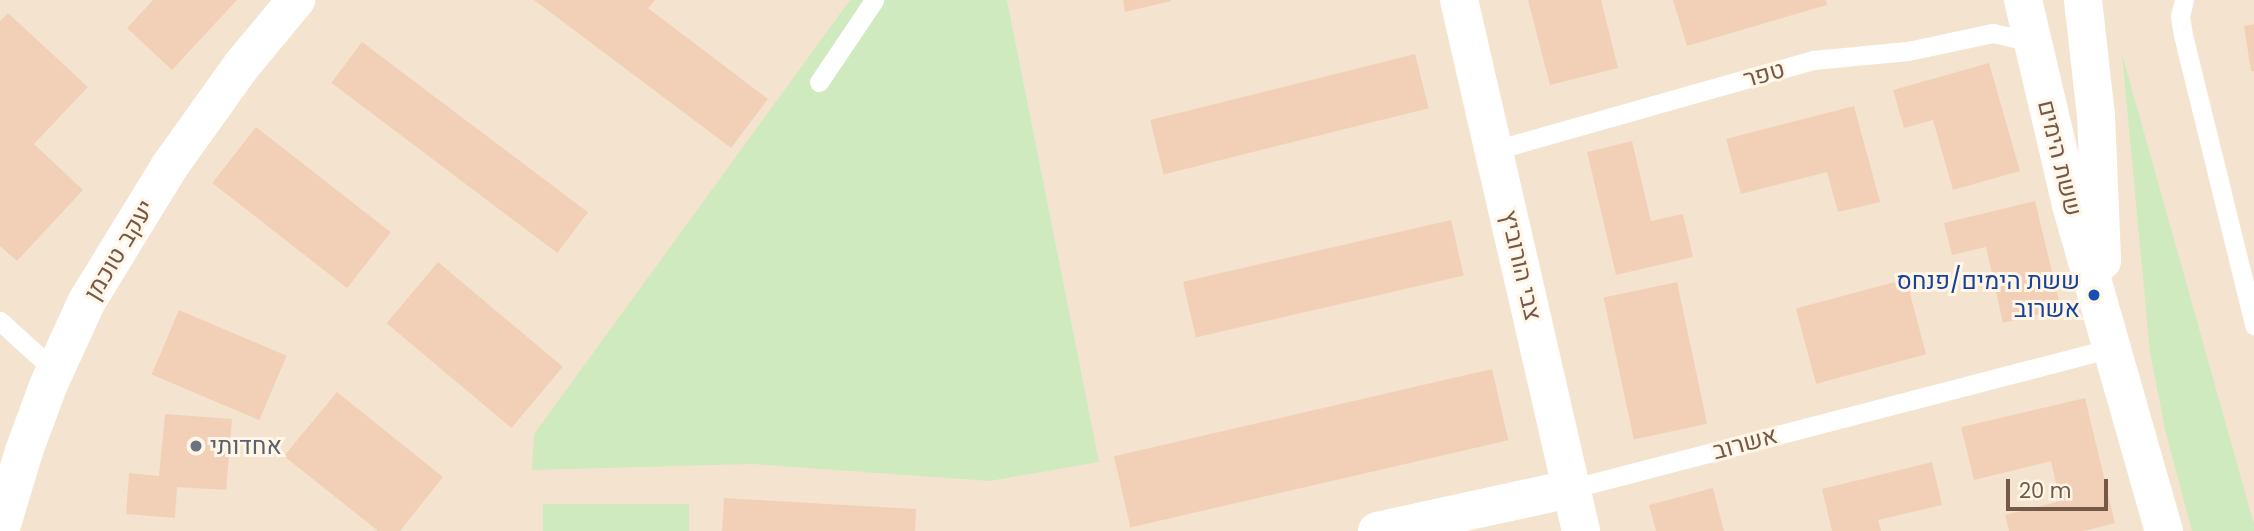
<!DOCTYPE html>
<html>
<head>
<meta charset="utf-8">
<style>
	body { margin:0 }
	#map { position:relative; width:2254px; height:531px; overflow:hidden; background:#fcf2e1; font-family:Poppins,Heebo,sans-serif }
	div>[style] { position:absolute }
	.residential>* { inset:0; background:#f4e4cf; transform-origin:0 0 }
	.green>* { inset:0; background:#d0eabf; transform-origin:0 0 }
	.building>* { inset:0; background:#f2d0b8; transform-origin:0 0 }
	.service>* { height:19px; margin:-9.5px; padding:0 9.5px; transform-origin:9.5px; border-radius:9.5px; background:#fff }
	.minor>* { height:38px; margin:-19px; padding:0 19px; transform-origin:19px; border-radius:19px; background:#fff }
	.tertiary>* { height:38px; margin:-19px; padding:0 19px; transform-origin:19px; border-radius:19px; background:#fff }
	.dots>* { width:19px; height:19px; translate:-50% -50%; box-sizing:border-box; border:4px solid #fff6e7; border-radius:50% }
	span { translate:-50% -50%; white-space:nowrap; text-align:center; line-height:1.15; -webkit-text-stroke:6px #fff6e7; paint-order:stroke }
	.street-label { font-size:24px; color:#745848 }
	.transit-label { font-size:24px; color:#164399 }
	.right { translate:-100% -50%; text-align:right }
	.worship-label { font-size:24px; color:#5b616d }
	.left { translate:0 -50%; text-align:left }
	.scale { position:absolute; left:2006px; top:479px; width:102px; height:32px; box-sizing:border-box; border:4px solid #745848; border-top:0; padding-left:9px; font-size:21px; line-height:24px; white-space:nowrap; color:#745848; -webkit-text-stroke:5px #fff6e7; paint-order:stroke }
</style>
</head>
<body>
<div id="map">
	<div class="residential">
		<i style="left:0;top:0;width:2254px;height:531px"></i>
	</div>
	<div class="green">
		<i style="clip-path:polygon(850px 0,1007px 0,1099px 462px,990px 481px,752px 464px,532px 470px,534px 434px)"></i>
		<i style="clip-path:polygon(2122px 54px,2254px 524px,2254px 531px,2192px 531px,2166px 434px,2150px 353px)"></i>
		<i style="left:543px;top:504px;width:146px;height:27px"></i>
	</div>
	<div class="building">
		<i style="clip-path:polygon(153px 0,237px 0,172px 70px,127px 28px)"></i>
		<i style="clip-path:polygon(534px 0,655px 0,648px 8px,768px 99px,731px 148px)"></i>
		<i style="clip-path:polygon(1123px 0,1171px 0,1171px 1px,1125px 12px)"></i>
		<i style="clip-path:polygon(1528px 0,1601px 0,1618px 68px,1550px 85px)"></i>
		<i style="clip-path:polygon(1673px 0,1826px 0,1827px 5px,1687px 46px)"></i>
		<i style="clip-path:polygon(8px 13px,88px 87px,34px 144px,83px 190px,17px 261px,0 246px,0 21px)"></i>
		<i style="clip-path:polygon(2254px 24px,2254px 71px,2251px 71px,2244px 26px)"></i>
		<i style="left:362px;top:42px;width:283px;height:51px;rotate:37deg"></i>
		<i style="left:1415px;top:54px;width:56px;height:273px;rotate:76deg"></i>
		<i style="clip-path:polygon(1989px 63px,2020px 171px,1953px 190px,1933px 120px,1904px 128px,1893px 90px)"></i>
		<i style="clip-path:polygon(1854px 106px,1880px 202px,1838px 212px,1827px 172px,1741px 194px,1726px 139px)"></i>
		<i style="left:256px;top:127px;width:171px;height:71px;rotate:38deg"></i>
		<i style="clip-path:polygon(1632px 141px,1651px 221px,1683px 214px,1693px 257px,1616px 275px,1587px 152px)"></i>
		<i style="clip-path:polygon(2035px 201px,2061px 309px,2003px 323px,1986px 247px,1952px 255px,1944px 223px)"></i>
		<i style="left:1451px;top:220px;width:57px;height:275px;rotate:77deg"></i>
		<i style="left:438px;top:262px;width:163px;height:80px;rotate:40deg"></i>
		<i style="left:1906px;top:279px;width:78px;height:114px;rotate:75deg"></i>
		<i style="left:1677px;top:282px;width:145px;height:75px;rotate:78deg"></i>
		<i style="left:179px;top:310px;width:117px;height:70px;rotate:23deg"></i>
		<i style="left:1492px;top:369px;width:73px;height:388px;rotate:77deg"></i>
		<i style="clip-path:polygon(337px 392px,443px 477px,400px 531px,378px 531px,284px 456px)"></i>
		<i style="clip-path:polygon(2085px 398px,2115px 523px,2084px 531px,2009px 531px,2005px 515px,2060px 501px,2051px 461px,1974px 480px,1961px 427px)"></i>
		<i style="clip-path:polygon(165px 414px,232px 419px,226px 490px,177px 487px,175px 518px,126px 514px,129px 473px,159px 476px)"></i>
		<i style="clip-path:polygon(1932px 462px,1942px 505px,1878px 520px,1881px 531px,1832px 531px,1822px 489px)"></i>
		<i style="clip-path:polygon(1713px 488px,1724px 531px,1656px 531px,1649px 505px)"></i>
		<i style="clip-path:polygon(724px 498px,916px 509px,915px 531px,722px 531px)"></i>
	</div>
	<div class="service">
		<i style="left:2184px;top:0;width:16px;rotate:104deg"></i>
		<i style="left:2180px;top:16px;width:19px;rotate:81deg"></i>
		<i style="left:2183px;top:35px;width:299px;rotate:76.2deg"></i>
		<i style="left:819px;top:82px;width:99px;rotate:-56.1deg"></i>
		<i style="left:1495px;top:150px;width:330px;rotate:-15.8deg"></i>
		<i style="left:1813px;top:60px;width:95px;rotate:-5.4deg"></i>
		<i style="left:1908px;top:51px;width:87px;rotate:-12deg"></i>
		<i style="left:1993px;top:33px;width:28px;rotate:13deg"></i>
		<i style="left:2020px;top:39px;width:17px;rotate:36deg"></i>
		<i style="left:0;top:321px;width:74px;rotate:42.3deg"></i>
		<i style="left:1570px;top:489px;width:560px;rotate:-14.58deg"></i>
	</div>
	<div class="minor">
		<i style="left:1459px;top:0;width:545px;rotate:77.06deg"></i>
		<i style="left:0;top:531px;width:84px;rotate:-73.3deg"></i>
		<i style="left:24px;top:451px;width:69px;rotate:-69.7deg"></i>
		<i style="left:48px;top:386px;width:94px;rotate:-65.4deg"></i>
		<i style="left:87px;top:301px;width:157px;rotate:-58.5deg"></i>
		<i style="left:169px;top:167px;width:125px;rotate:-54.4deg"></i>
		<i style="left:242px;top:65px;width:85px;rotate:-50.3deg"></i>
		<i style="left:1377px;top:531px;width:198px;rotate:-12.3deg"></i>
	</div>
	<div class="tertiary">
		<i style="left:2023px;top:0;width:211px;rotate:76.8deg"></i>
		<i style="left:2071px;top:205px;width:339px;rotate:74.1deg"></i>
		<i style="left:2083px;top:0;width:116px;rotate:83.6deg"></i>
		<i style="left:2096px;top:115px;width:146px;rotate:87.6deg"></i>
	</div>
	<div class="dots">
		<i style="left:2094px;top:295px;background:#1a4fb4"></i>
		<i style="left:196px;top:446px;background:#6b7280"></i>
	</div>
	<div class="street-label">
		<span style="left:1764px;top:74px;rotate:-16deg">טפר</span>
		<span style="left:2060px;top:158px;rotate:76deg">ששת הימים</span>
		<span style="left:119px;top:250px;rotate:-59deg">יעקב טוכמן</span>
		<span style="left:1521px;top:265px;rotate:77deg">צבי הורוביץ</span>
		<span style="left:1745px;top:443px;rotate:-15deg">אשרוב</span>
	</div>
	<div class="transit-label">
		<span class="right" style="left:2080px;top:295px">ששת הימים/פנחס<br>אשרוב</span>
	</div>
	<div class="worship-label">
		<span class="left" style="left:210px;top:446px">אחדותי</span>
	</div>
	<div class="scale">20 m</div>
</div>
</body>
</html>
